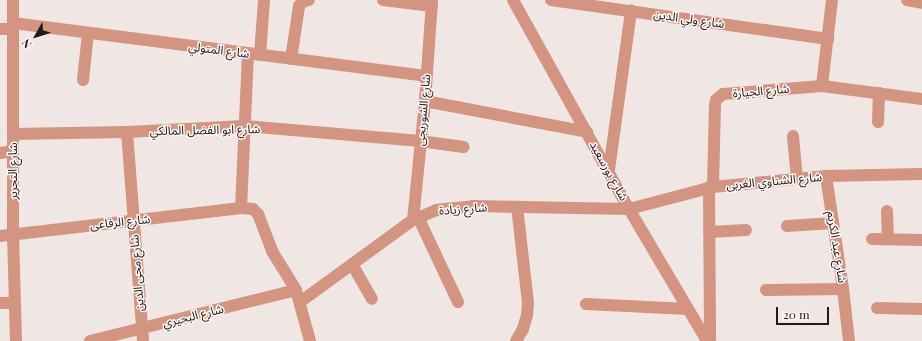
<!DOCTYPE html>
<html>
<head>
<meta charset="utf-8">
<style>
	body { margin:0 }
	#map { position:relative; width:922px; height:341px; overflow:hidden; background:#f0e7e4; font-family:"Playfair Display","Noto Sans Arabic",serif }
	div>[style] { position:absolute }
	.minor>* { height:12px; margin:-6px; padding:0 6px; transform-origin:6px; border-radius:6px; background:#d39482 }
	span { translate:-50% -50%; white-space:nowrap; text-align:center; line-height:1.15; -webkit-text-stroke:3px #fef4f2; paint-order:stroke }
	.street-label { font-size:12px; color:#1f1c1b }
	.north { position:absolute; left:16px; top:16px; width:40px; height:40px; -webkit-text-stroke:3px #fef4f2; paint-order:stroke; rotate:231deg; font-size:11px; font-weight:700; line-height:16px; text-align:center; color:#1f1c1b }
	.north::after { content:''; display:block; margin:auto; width:14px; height:18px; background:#1f1c1b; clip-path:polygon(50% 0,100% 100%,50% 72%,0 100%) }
	.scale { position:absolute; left:776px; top:307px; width:53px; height:18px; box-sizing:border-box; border:2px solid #1f1c1b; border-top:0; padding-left:5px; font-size:12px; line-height:14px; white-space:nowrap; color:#1f1c1b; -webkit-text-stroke:3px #fef4f2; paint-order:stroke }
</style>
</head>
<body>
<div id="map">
	<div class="minor">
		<i style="left:13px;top:0;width:234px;rotate:90deg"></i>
		<i style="left:13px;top:234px;width:107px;rotate:88.4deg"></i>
		<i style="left:383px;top:0;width:49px;rotate:7deg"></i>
		<i style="left:513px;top:0;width:239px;rotate:61deg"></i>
		<i style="left:629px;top:209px;width:153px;rotate:59.4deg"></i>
		<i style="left:551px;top:0;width:280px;rotate:8deg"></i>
		<i style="left:907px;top:0;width:15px;rotate:11deg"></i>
		<i style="left:13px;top:23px;width:416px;rotate:7.3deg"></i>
		<i style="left:0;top:29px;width:13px"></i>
		<i style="left:260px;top:55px;width:55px;rotate:-85.8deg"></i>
		<i style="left:291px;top:59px;width:54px;rotate:-81.4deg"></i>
		<i style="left:299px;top:6px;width:5px;rotate:-53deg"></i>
		<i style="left:302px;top:2px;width:7px;rotate:-16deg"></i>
		<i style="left:83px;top:80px;width:47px;rotate:-83.9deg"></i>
		<i style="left:822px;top:86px;width:87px;rotate:-83.4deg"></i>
		<i style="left:425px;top:101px;width:165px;rotate:10.8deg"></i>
		<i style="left:878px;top:122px;width:29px;rotate:-88deg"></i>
		<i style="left:127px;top:132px;width:210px;rotate:85.6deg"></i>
		<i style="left:13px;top:134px;width:114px;rotate:-1deg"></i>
		<i style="left:127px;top:132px;width:118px;rotate:-2.9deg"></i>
		<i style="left:245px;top:126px;width:176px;rotate:4.9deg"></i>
		<i style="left:420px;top:141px;width:44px;rotate:7.8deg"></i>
		<i style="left:793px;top:136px;width:43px;rotate:84.7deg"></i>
		<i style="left:0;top:153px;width:13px;rotate:-9deg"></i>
		<i style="left:609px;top:170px;width:161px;rotate:-82.1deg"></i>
		<i style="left:826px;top:176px;width:114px;rotate:81.4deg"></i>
		<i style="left:843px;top:289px;width:52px;rotate:83.4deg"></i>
		<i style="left:709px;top:187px;width:154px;rotate:89.6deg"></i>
		<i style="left:713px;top:187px;width:82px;rotate:-88.6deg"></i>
		<i style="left:715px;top:105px;width:5px;rotate:-79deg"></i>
		<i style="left:716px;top:100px;width:9px;rotate:-41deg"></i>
		<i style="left:723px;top:94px;width:99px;rotate:-4.6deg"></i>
		<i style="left:822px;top:86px;width:101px;rotate:7.4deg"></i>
		<i style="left:241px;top:208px;width:155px;rotate:-87.4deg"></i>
		<i style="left:887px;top:211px;width:28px;rotate:88deg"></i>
		<i style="left:418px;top:217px;width:94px;rotate:64.8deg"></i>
		<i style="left:413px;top:220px;width:120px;rotate:-84.2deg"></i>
		<i style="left:425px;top:101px;width:101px;rotate:-86deg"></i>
		<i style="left:787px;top:226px;width:46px;rotate:-3.7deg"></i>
		<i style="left:709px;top:232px;width:37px;rotate:-3deg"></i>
		<i style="left:0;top:236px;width:243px;rotate:-6.6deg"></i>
		<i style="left:241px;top:208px;width:12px;rotate:5deg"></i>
		<i style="left:253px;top:209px;width:7px;rotate:45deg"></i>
		<i style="left:258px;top:214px;width:40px;rotate:69deg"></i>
		<i style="left:272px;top:251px;width:46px;rotate:58.4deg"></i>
		<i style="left:296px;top:290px;width:53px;rotate:74.6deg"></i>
		<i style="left:872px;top:239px;width:50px;rotate:1.1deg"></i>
		<i style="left:352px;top:264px;width:40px;rotate:60.3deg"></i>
		<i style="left:766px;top:290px;width:77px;rotate:-0.7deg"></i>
		<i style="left:300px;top:302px;width:140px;rotate:-36deg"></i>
		<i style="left:413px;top:220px;width:25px;rotate:-23deg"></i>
		<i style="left:436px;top:210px;width:37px;rotate:-6deg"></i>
		<i style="left:473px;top:206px;width:156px;rotate:1.1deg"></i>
		<i style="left:629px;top:209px;width:87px;rotate:-14.7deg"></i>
		<i style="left:713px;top:187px;width:114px;rotate:-5.6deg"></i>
		<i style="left:826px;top:176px;width:96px;rotate:-1.2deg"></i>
		<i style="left:0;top:303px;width:14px"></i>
		<i style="left:586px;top:304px;width:102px;rotate:2.8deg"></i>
		<i style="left:877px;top:308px;width:45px;rotate:1.3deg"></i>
		<i style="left:90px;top:341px;width:212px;rotate:-13.9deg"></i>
		<i style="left:516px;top:341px;width:14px;rotate:-60deg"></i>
		<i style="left:523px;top:329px;width:15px;rotate:-74deg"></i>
		<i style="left:527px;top:315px;width:12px;rotate:-85deg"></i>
		<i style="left:528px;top:303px;width:97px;rotate:-96.5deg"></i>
	</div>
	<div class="street-label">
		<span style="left:689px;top:19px;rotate:8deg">شارع ولي الدين</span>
		<span style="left:219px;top:50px;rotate:7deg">شارع المتولي</span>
		<span style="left:761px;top:91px;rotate:-5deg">شارع الجيارة</span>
		<span style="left:423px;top:110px;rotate:-85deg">شارع الشوربجى</span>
		<span style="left:205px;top:130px;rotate:-1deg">شارع ابو الفضل المالكي</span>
		<span style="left:13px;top:171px;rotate:-90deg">شارع التحرير</span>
		<span style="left:609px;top:171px;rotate:61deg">شارع بورسعيد</span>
		<span style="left:774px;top:181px;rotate:-5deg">شارع الشناوي الغربى</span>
		<span style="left:463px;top:209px;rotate:-4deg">شارع زيادة</span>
		<span style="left:120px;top:222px;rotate:-6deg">شارع الرفاعى</span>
		<span style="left:837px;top:247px;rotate:81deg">شارع عبد الكريم</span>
		<span style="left:137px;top:273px;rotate:-94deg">شارع محى الدين</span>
		<span style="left:193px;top:316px;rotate:-14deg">شارع البحيري</span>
	</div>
	<div class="north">N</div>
	<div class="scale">20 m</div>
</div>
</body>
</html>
